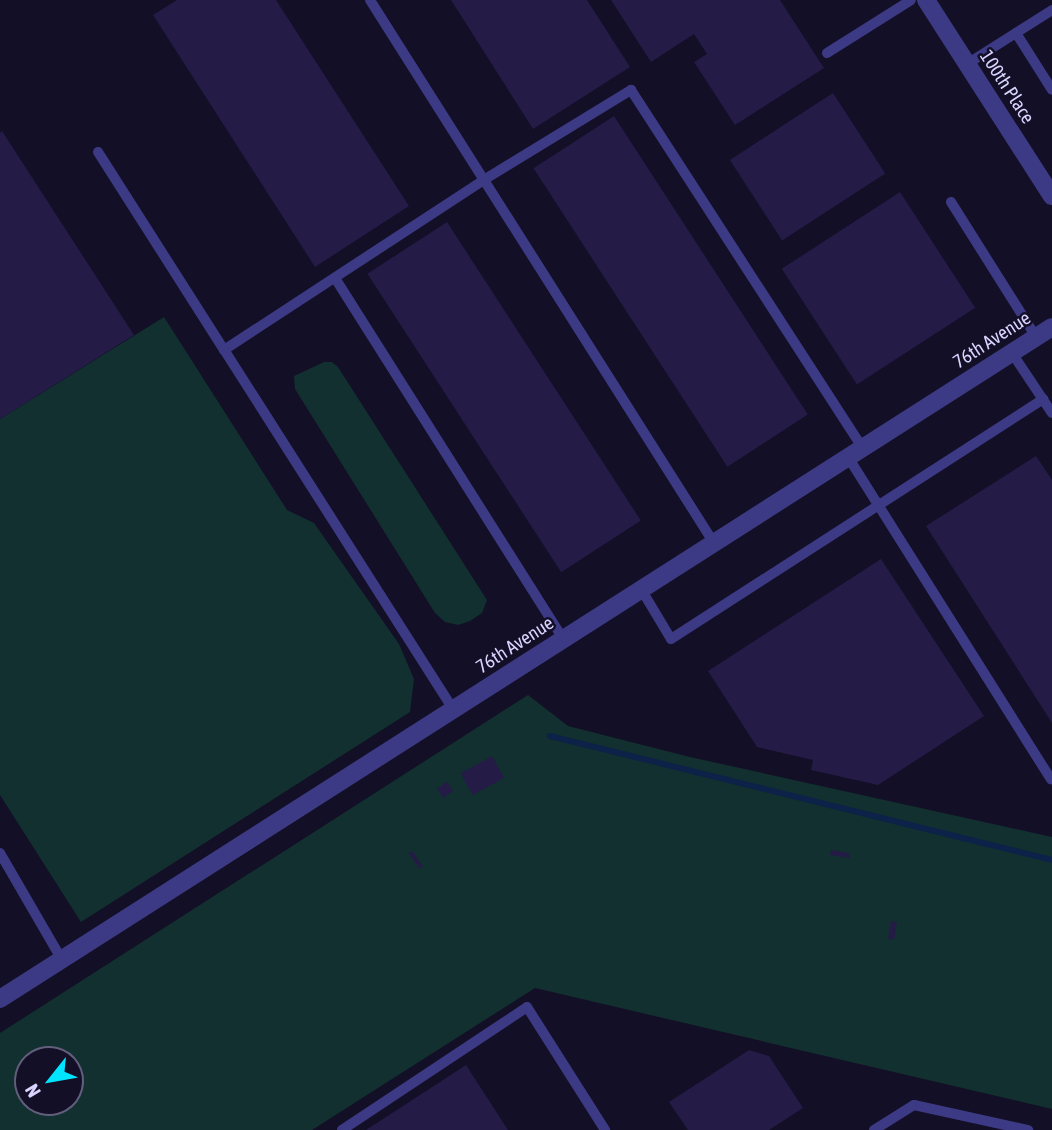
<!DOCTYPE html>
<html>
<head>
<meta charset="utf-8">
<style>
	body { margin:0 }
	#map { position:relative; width:1052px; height:1130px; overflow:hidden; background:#130f26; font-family:"Asap Condensed",sans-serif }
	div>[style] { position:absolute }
	.green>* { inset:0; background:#12302f }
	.stream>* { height:6px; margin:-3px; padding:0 3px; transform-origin:3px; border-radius:3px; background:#0c2248 }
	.building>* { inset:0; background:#241b47; transform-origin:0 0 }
	.service>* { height:10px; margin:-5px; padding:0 5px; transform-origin:5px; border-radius:5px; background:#3d3a85 }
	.minor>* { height:18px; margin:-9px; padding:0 9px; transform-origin:9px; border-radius:9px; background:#3d3a85 }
	.tertiary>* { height:18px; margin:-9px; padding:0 9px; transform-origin:9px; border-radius:9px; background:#3d3a85 }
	span { translate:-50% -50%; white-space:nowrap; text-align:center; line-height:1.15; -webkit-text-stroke:5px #130f26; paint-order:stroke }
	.street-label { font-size:19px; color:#d9d4ff }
	.north { position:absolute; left:14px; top:1046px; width:70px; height:70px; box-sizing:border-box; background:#130f26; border:2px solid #625e7d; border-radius:50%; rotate:239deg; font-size:19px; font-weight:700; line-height:28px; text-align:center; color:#d9d4ff }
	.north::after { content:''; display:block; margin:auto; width:24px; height:32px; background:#00e5ff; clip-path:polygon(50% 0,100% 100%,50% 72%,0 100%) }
</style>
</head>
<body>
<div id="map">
	<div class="green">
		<i style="clip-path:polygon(164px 317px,287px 510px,314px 523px,399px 644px,414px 679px,410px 712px,81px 922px,0 795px,0 419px)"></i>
		<i style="clip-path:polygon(324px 362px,332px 362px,338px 367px,487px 600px,482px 613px,470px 621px,458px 625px,445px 622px,435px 613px,295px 389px,294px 376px)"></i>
		<i style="clip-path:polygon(evenodd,528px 695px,568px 726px,690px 757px,1052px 837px,1052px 1109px,535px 988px,312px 1130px,0 1130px,0 1033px,528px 695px,28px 1060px,70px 1060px,70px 1102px,28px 1102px,28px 1060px)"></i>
	</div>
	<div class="stream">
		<i style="left:550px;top:736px;width:517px;rotate:13.87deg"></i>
	</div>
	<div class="building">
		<i style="clip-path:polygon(177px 0,276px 0,409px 206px,315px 267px,153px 15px)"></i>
		<i style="clip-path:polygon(451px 0,587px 0,630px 67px,533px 129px)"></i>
		<i style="clip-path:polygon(611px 0,780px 0,824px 68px,735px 125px,694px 62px,707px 54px,694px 34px,651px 62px)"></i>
		<i style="left:833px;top:93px;width:96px;height:123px;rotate:57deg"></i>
		<i style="left:614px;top:116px;width:356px;height:96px;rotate:57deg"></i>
		<i style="clip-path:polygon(2px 131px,134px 335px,0 419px,0 133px)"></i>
		<i style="left:900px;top:192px;width:138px;height:141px;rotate:57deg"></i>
		<i style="left:447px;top:222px;width:356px;height:95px;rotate:57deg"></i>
		<i style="clip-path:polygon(1036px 456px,1052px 480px,1052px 723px,926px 526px)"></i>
		<i style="clip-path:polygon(881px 559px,984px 716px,878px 785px,811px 770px,813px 760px,757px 747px,708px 671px)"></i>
		<i style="left:492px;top:756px;width:25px;height:36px;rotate:61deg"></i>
		<i style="left:447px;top:782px;width:11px;height:12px;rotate:56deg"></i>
		<i style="clip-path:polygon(831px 850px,849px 853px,850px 858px,830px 855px)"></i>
		<i style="left:412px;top:851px;width:19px;height:4px;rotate:55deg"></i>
		<i style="left:891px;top:921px;width:6px;height:18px;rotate:9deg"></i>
		<i style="clip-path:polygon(749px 1050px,769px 1056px,803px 1108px,769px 1130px,688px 1130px,669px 1102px)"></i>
		<i style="clip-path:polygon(466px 1065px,508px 1130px,366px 1130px)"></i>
	</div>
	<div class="service">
		<i style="left:370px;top:0;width:643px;rotate:57.65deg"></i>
		<i style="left:1016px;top:33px;width:67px;rotate:57.7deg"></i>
		<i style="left:827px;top:53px;width:99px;rotate:-32.2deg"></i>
		<i style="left:967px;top:64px;width:101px;rotate:-32.4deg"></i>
		<i style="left:98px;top:152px;width:235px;rotate:57.5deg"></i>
		<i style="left:951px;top:202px;width:160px;rotate:57.8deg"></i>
		<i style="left:335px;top:278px;width:427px;rotate:57.7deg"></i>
		<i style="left:1012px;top:353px;width:72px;rotate:56.3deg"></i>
		<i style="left:848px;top:457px;width:381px;rotate:57.8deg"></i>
		<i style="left:641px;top:589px;width:58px;rotate:59deg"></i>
		<i style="left:671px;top:639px;width:443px;rotate:-32.8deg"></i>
		<i style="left:453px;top:709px;width:426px;rotate:-122.5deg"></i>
		<i style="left:224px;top:350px;width:308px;rotate:-33.2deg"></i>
		<i style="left:482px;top:181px;width:175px;rotate:-31.4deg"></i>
		<i style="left:631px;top:90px;width:427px;rotate:57.1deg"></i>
		<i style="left:0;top:853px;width:124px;rotate:59.9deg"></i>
		<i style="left:342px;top:1130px;width:222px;rotate:-33.6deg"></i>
		<i style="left:527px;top:1007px;width:146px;rotate:57.6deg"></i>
		<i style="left:874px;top:1130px;width:47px;rotate:-32deg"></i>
		<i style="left:914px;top:1105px;width:117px;rotate:12.4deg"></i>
	</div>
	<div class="minor">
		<i style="left:926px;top:0;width:233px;rotate:57.3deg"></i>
	</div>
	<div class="tertiary">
		<i style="left:0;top:999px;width:1248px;rotate:-32.57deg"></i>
	</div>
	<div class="street-label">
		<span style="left:1007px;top:87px;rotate:57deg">100th Place</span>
		<span style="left:992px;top:340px;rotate:-33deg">76th Avenue</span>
		<span style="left:515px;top:645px;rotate:-33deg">76th Avenue</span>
	</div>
	<div class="north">N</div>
</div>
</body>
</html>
